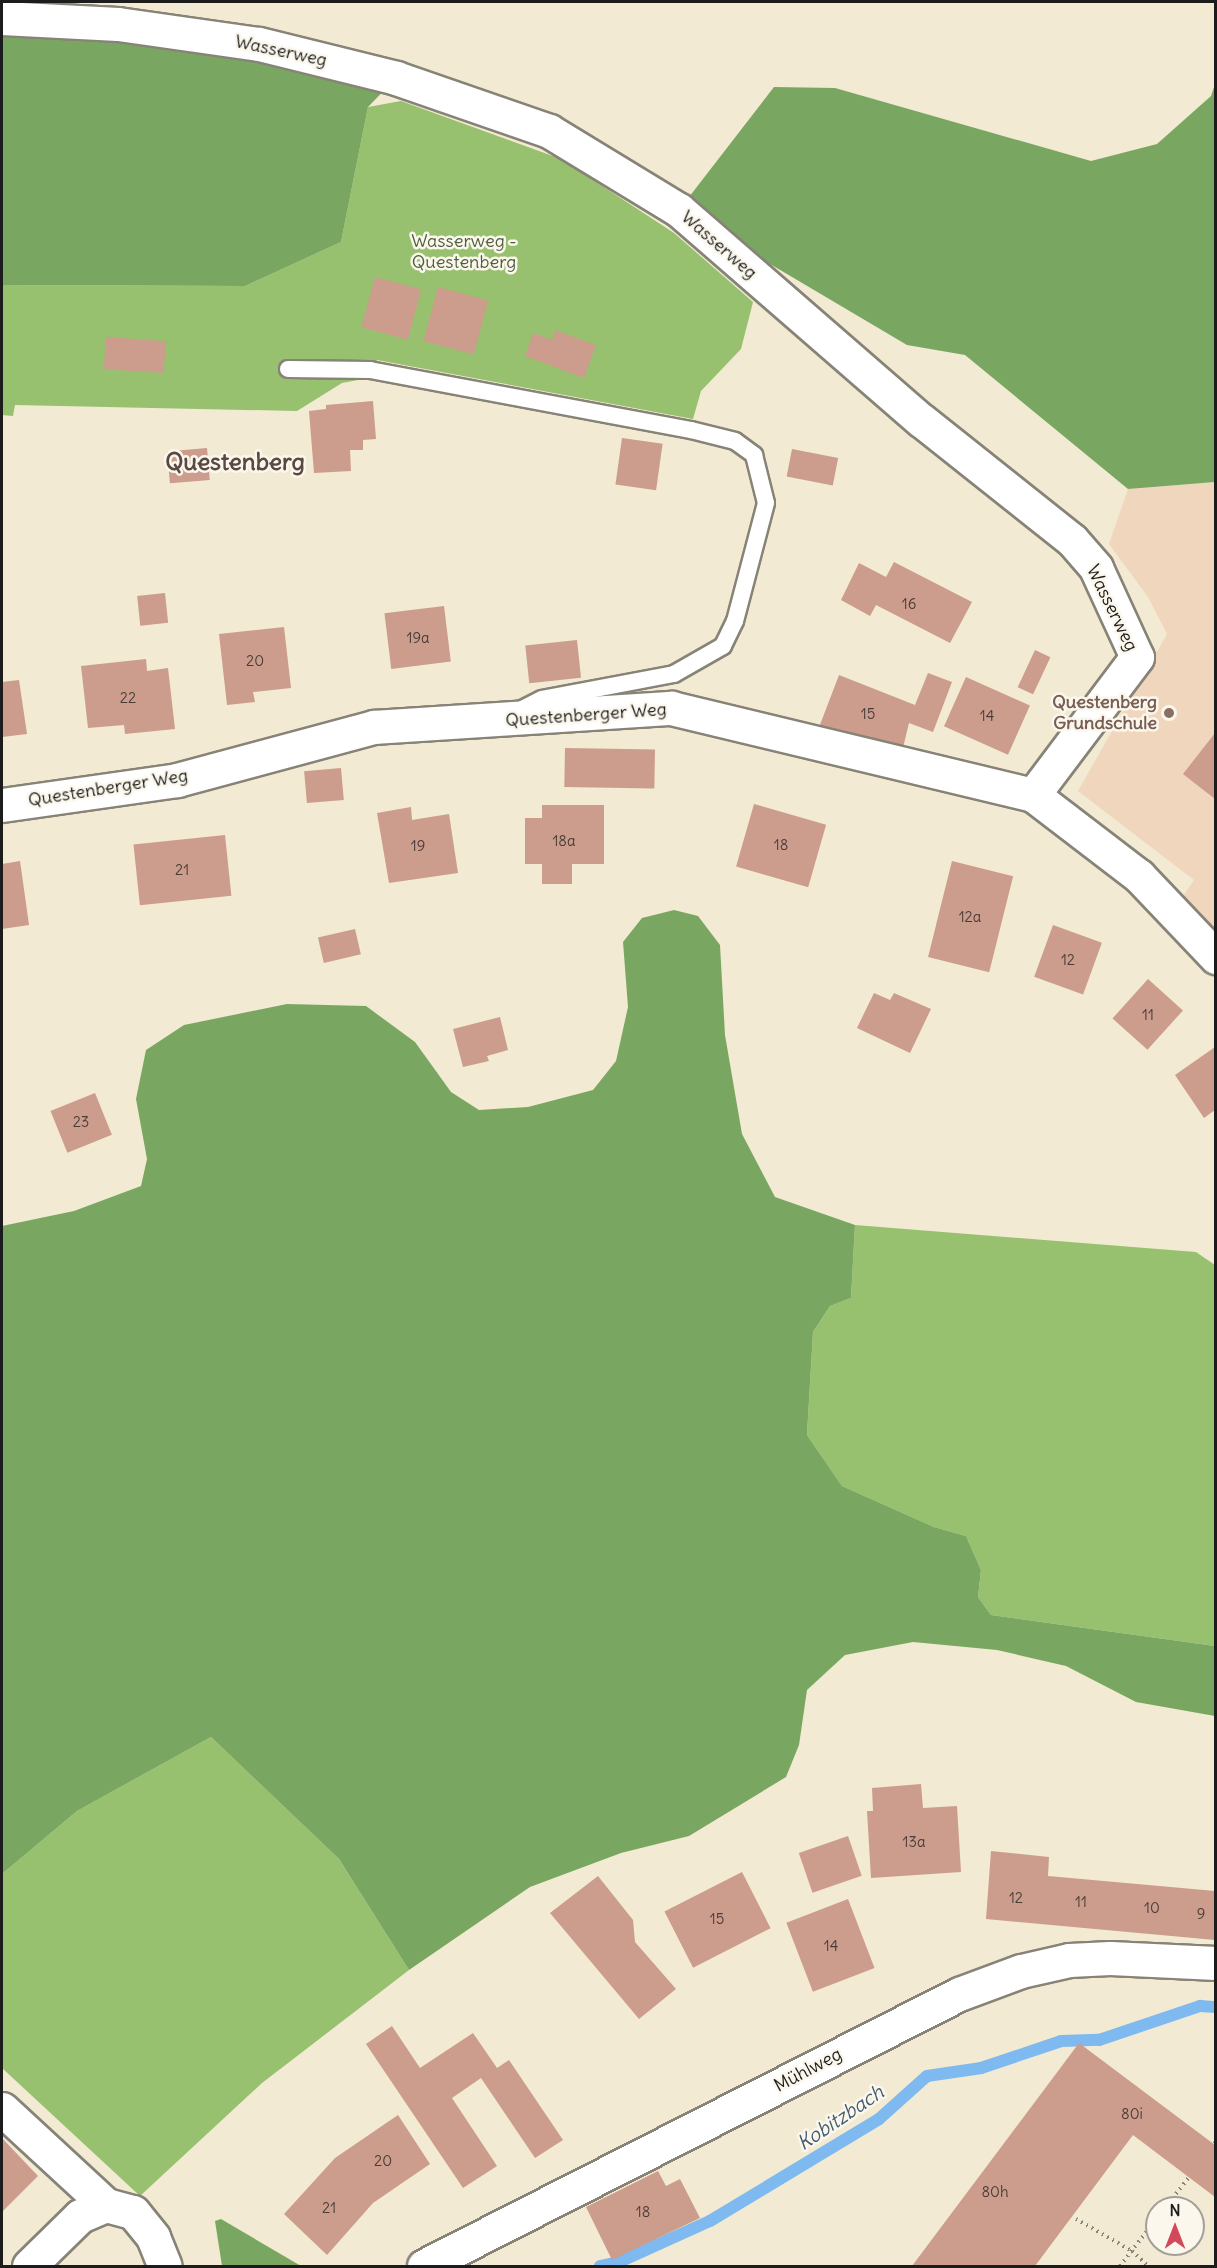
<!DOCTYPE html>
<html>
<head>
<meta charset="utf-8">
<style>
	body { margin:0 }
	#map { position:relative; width:1217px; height:2268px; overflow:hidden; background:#f2ead2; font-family:Delius,sans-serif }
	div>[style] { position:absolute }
	.built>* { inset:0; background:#f0d6bc }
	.green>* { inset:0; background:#97c16e }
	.forest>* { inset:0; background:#79a761 }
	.stream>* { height:12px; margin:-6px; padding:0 6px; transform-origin:6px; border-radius:6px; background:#7eb9f0 }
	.building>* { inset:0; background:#cc9c8c; transform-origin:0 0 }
	.path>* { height:4px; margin-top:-2px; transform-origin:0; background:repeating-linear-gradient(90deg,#878377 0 1.5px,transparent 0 6px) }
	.roads { filter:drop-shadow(2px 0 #878377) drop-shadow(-2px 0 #878377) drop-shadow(0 2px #878377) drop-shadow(0 -2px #878377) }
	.lane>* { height:16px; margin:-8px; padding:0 8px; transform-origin:8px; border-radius:8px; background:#fff }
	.street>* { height:33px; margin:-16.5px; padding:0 16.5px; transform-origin:16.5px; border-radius:16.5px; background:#fff }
	.dots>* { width:16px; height:16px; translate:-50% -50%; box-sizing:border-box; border:3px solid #fbf7ec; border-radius:50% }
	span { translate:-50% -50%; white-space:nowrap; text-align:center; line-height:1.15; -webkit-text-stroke:5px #fbf7ec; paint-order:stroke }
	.number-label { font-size:15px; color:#483c38 }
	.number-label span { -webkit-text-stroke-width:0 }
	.street-label { font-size:18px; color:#1c1c1c }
	.park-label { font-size:18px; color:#4d5e3d }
	.education-label { font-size:18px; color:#785e54; font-weight:700 }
	.right { translate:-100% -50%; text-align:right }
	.water-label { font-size:20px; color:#435b71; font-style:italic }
	.district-label { font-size:24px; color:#5a4943; font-weight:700 }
	.frame { position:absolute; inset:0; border:3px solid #1c1c1c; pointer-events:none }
	.north { position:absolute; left:1145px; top:2196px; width:60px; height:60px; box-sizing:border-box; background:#fbf7ec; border:2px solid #a29f99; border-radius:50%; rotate:0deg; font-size:16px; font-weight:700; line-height:24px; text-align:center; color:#1c1c1c }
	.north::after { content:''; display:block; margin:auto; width:21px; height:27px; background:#d1495b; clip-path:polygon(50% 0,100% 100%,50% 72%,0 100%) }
</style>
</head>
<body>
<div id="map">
	<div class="built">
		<i style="clip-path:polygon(1215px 482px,1215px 936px,1180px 901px,1194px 880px,1078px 791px,1167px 634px,1148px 597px,1109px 544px,1128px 489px)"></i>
	</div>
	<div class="green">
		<i style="clip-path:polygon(401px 101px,561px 159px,674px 233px,753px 302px,741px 349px,701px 391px,693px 419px,377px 360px,374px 377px,342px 383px,297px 411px,15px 405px,13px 416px,2px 415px,2px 285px,245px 286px,341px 242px,368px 107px)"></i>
		<i style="clip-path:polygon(855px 1225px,1196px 1252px,1215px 1265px,1215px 1646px,991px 1615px,978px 1597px,981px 1570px,966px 1536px,934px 1527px,842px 1486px,807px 1435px,813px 1332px,830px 1306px,851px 1298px)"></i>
		<i style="clip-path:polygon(211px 1737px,339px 1859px,409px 1970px,262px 2083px,140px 2196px,2px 2068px,2px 1874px,77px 1811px)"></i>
	</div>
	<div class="forest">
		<i style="clip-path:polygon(2px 18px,396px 78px,368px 107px,341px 242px,245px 286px,2px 285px)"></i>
		<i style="clip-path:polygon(1215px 84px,1215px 482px,1128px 489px,965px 355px,907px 345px,679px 210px,774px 87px,835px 88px,1091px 161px,1157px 144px,1211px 96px)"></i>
		<i style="clip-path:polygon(674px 910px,698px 916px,720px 945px,725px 1035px,742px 1134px,775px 1197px,855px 1225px,851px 1298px,830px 1306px,813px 1332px,807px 1435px,842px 1486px,934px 1527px,966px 1536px,981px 1570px,978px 1597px,991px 1615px,1215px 1646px,1215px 1716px,1136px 1702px,1066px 1666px,997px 1650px,913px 1642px,845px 1655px,807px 1690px,799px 1745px,786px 1777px,689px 1836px,621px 1853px,530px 1887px,409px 1970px,339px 1859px,211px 1737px,77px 1811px,2px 1874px,2px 1226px,74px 1211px,141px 1186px,147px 1159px,136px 1099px,146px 1050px,184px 1025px,287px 1004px,366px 1006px,415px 1042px,451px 1092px,479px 1110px,528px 1107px,593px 1090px,616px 1061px,628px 1007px,623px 942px,642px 918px)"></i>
		<i style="clip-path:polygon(221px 2219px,301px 2266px,222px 2266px,215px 2221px)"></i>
	</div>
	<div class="stream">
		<i style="left:600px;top:2266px;width:19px;rotate:-12deg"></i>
		<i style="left:619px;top:2262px;width:100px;rotate:-24.3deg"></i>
		<i style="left:710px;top:2221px;width:197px;rotate:-31.1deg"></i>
		<i style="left:879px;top:2119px;width:64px;rotate:-41.9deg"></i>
		<i style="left:927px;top:2076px;width:55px;rotate:-8.4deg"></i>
		<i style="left:981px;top:2068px;width:84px;rotate:-18.6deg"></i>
		<i style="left:1061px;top:2041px;width:38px;rotate:-2deg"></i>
		<i style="left:1099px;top:2040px;width:107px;rotate:-18.6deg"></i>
		<i style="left:1200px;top:2006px;width:16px;rotate:4deg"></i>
	</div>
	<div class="building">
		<i style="left:375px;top:277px;width:48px;height:52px;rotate:15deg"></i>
		<i style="left:438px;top:287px;width:52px;height:56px;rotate:15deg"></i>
		<i style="clip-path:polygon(555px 330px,596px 345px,584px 378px,525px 356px,533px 333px,552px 340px)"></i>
		<i style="left:106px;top:337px;width:60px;height:32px;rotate:4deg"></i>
		<i style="clip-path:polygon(373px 401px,376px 439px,363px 440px,363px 450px,350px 450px,351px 471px,314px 473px,309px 411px,326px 409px,326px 405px)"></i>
		<i style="left:622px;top:438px;width:41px;height:47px;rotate:8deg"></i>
		<i style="left:207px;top:448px;width:32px;height:40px;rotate:85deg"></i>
		<i style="left:792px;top:449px;width:47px;height:28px;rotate:11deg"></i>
		<i style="clip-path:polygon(894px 562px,972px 602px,950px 643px,876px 605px,870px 616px,841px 600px,859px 563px,886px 577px)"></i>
		<i style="left:165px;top:593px;width:30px;height:28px;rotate:84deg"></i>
		<i style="left:444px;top:606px;width:56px;height:60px;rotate:83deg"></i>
		<i style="clip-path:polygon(284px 627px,291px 688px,253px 692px,255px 702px,227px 705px,219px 634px)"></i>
		<i style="left:577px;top:640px;width:38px;height:52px;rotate:84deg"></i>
		<i style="left:1035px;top:650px;width:17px;height:41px;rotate:25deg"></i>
		<i style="clip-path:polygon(146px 659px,147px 671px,168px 668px,175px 729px,125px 734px,124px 725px,88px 728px,81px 666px)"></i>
		<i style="clip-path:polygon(928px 673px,952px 682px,933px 732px,909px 723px,902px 752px,818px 730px,839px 675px,915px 705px)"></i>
		<i style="left:966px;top:677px;width:70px;height:54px;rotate:24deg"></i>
		<i style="clip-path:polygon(19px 680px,27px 734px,2px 737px,2px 682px)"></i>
		<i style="clip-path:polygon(1215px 733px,1215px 799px,1183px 774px)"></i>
		<i style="left:565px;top:748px;width:90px;height:39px;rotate:1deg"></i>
		<i style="left:341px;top:768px;width:32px;height:37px;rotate:85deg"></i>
		<i style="left:754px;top:804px;width:75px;height:65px;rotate:16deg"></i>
		<i style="clip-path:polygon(542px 805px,604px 805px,604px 864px,572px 864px,572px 884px,542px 884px,542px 864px,525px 864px,525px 818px,542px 818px)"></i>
		<i style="clip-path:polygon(411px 807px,412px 820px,449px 814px,458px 873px,389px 883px,377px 813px)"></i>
		<i style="left:225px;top:835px;width:61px;height:92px;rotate:84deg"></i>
		<i style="clip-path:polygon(20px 861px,29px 925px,2px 929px,2px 864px)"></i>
		<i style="left:952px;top:861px;width:63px;height:99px;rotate:14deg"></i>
		<i style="left:1053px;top:925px;width:52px;height:55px;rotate:20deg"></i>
		<i style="left:355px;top:929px;width:26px;height:38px;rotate:77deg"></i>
		<i style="left:1148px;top:979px;width:47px;height:53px;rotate:42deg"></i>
		<i style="clip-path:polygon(874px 993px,890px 1000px,894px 993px,931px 1009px,910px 1053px,857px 1028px)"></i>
		<i style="clip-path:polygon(500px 1017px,508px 1050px,487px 1056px,489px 1061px,463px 1067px,453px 1029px)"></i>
		<i style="clip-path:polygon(1215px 1047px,1215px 1110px,1204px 1118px,1175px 1075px)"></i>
		<i style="left:95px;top:1093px;width:45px;height:48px;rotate:68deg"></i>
		<i style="clip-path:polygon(921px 1784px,923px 1808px,957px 1806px,961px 1872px,871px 1878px,867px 1811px,873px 1811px,872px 1788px)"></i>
		<i style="left:848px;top:1836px;width:42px;height:52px;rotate:71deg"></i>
		<i style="clip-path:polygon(991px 1851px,1049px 1857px,1048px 1876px,1215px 1891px,1215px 1940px,986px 1919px)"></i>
		<i style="left:742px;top:1872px;width:63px;height:87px;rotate:63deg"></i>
		<i style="clip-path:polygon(598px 1876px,633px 1920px,635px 1942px,676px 1989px,639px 2019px,550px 1913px)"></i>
		<i style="left:848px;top:1899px;width:74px;height:66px;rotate:69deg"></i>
		<i style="clip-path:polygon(392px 2026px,420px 2068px,473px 2033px,497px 2068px,509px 2060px,563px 2140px,535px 2158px,481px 2078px,452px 2098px,497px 2166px,463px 2188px,366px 2044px)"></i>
		<i style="clip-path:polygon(1079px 2043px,1215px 2145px,1215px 2197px,1133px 2135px,1035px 2266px,912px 2266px)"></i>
		<i style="clip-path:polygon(398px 2115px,430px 2164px,373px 2203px,327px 2255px,284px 2214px,335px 2158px)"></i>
		<i style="clip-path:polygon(2px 2138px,38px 2176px,2px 2212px)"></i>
		<i style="clip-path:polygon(658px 2171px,666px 2186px,680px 2179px,700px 2218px,612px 2260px,586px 2207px)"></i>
	</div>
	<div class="path">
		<i style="left:1214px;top:2144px;width:3px;rotate:-45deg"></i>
		<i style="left:1165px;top:2208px;width:39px;rotate:-52deg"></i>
		<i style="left:1076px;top:2219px;width:64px;rotate:29.7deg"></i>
		<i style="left:1132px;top:2251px;width:22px;rotate:43deg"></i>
		<i style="left:1120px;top:2266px;width:61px;rotate:-52.4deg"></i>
	</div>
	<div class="roads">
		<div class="lane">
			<i style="left:288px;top:369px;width:82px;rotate:0.7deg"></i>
			<i style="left:370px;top:370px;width:327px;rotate:10.6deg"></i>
			<i style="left:691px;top:430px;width:45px;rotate:14deg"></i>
			<i style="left:735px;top:441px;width:24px;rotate:36deg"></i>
			<i style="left:754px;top:455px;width:49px;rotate:76deg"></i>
			<i style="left:766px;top:503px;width:122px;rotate:104.7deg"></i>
			<i style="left:735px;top:621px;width:28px;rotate:116deg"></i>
			<i style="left:723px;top:646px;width:56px;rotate:150.3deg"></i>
			<i style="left:674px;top:674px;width:134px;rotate:169.3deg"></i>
			<i style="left:542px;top:699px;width:22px;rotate:153deg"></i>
		</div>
		<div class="street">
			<i style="left:2px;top:18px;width:116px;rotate:3deg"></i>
			<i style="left:118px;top:24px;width:142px;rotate:8.1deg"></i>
			<i style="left:259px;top:44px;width:141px;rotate:13.9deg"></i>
			<i style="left:396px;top:78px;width:162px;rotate:19.1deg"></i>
			<i style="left:549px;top:131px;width:152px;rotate:31.3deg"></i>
			<i style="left:679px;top:210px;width:320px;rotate:41deg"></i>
			<i style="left:921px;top:420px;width:193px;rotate:38.5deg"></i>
			<i style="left:1072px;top:540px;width:37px;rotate:49deg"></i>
			<i style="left:1096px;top:568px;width:98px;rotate:65.3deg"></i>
			<i style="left:1137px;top:657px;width:173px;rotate:127deg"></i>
			<i style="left:2px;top:805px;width:177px;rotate:-8.1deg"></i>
			<i style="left:177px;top:780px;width:204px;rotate:-15.1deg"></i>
			<i style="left:374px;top:727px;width:298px;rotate:-3.7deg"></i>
			<i style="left:671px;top:708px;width:372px;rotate:13.5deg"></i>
			<i style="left:1033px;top:795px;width:133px;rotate:37.4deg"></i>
			<i style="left:1139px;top:876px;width:112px;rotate:46.5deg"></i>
			<i style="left:2px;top:2109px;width:142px;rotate:42.7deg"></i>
			<i style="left:106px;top:2205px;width:28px;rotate:15deg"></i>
			<i style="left:133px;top:2212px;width:32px;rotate:51deg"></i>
			<i style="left:153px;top:2237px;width:31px;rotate:68deg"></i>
			<i style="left:29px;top:2266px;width:71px;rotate:-44.4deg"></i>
			<i style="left:80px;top:2216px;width:28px;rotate:-23deg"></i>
			<i style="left:424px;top:2266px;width:600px;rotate:-26.95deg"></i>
			<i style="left:959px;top:1994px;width:66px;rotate:-20.4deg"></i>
			<i style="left:1021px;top:1971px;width:49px;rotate:-12.9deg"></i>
			<i style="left:1069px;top:1960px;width:41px;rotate:-2.8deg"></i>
			<i style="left:1110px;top:1958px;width:106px;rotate:2.7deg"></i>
		</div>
	</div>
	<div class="dots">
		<i style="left:1169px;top:713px;background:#8d6e63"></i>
	</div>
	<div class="number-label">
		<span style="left:909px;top:604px">16</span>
		<span style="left:418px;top:638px">19a</span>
		<span style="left:255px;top:661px">20</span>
		<span style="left:128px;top:698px">22</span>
		<span style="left:868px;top:714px">15</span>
		<span style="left:987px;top:716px">14</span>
		<span style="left:564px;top:841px">18a</span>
		<span style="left:781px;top:845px">18</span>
		<span style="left:418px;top:846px">19</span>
		<span style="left:182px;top:870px">21</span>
		<span style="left:970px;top:917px">12a</span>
		<span style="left:1068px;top:960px">12</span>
		<span style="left:1148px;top:1015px">11</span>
		<span style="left:81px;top:1122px">23</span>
		<span style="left:914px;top:1842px">13a</span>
		<span style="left:1016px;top:1898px">12</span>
		<span style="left:1081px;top:1902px">11</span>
		<span style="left:1152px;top:1908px">10</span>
		<span style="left:1201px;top:1914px">9</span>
		<span style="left:717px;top:1919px">15</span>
		<span style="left:831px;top:1946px">14</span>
		<span style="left:1132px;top:2114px">80i</span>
		<span style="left:383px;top:2161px">20</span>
		<span style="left:995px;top:2192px">80h</span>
		<span style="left:329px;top:2208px">21</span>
		<span style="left:643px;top:2212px">18</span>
	</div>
	<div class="street-label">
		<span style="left:281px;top:51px;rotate:12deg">Wasserweg</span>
		<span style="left:719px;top:245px;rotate:41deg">Wasserweg</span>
		<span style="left:1112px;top:608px;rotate:64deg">Wasserweg</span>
		<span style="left:586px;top:715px;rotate:-4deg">Questenberger Weg</span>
		<span style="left:108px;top:788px;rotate:-9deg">Questenberger Weg</span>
		<span style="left:808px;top:2070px;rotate:-28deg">Mühlweg</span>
	</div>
	<div class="park-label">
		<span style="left:464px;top:252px">Wasserweg -<br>Questenberg</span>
	</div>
	<div class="education-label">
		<span class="right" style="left:1157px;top:713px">Questenberg<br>Grundschule</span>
	</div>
	<div class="water-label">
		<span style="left:840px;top:2117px;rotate:-34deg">Kobitzbach</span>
	</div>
	<div class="district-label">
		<span style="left:235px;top:462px">Questenberg</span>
	</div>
	<div class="frame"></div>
	<div class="north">N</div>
</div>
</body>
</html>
